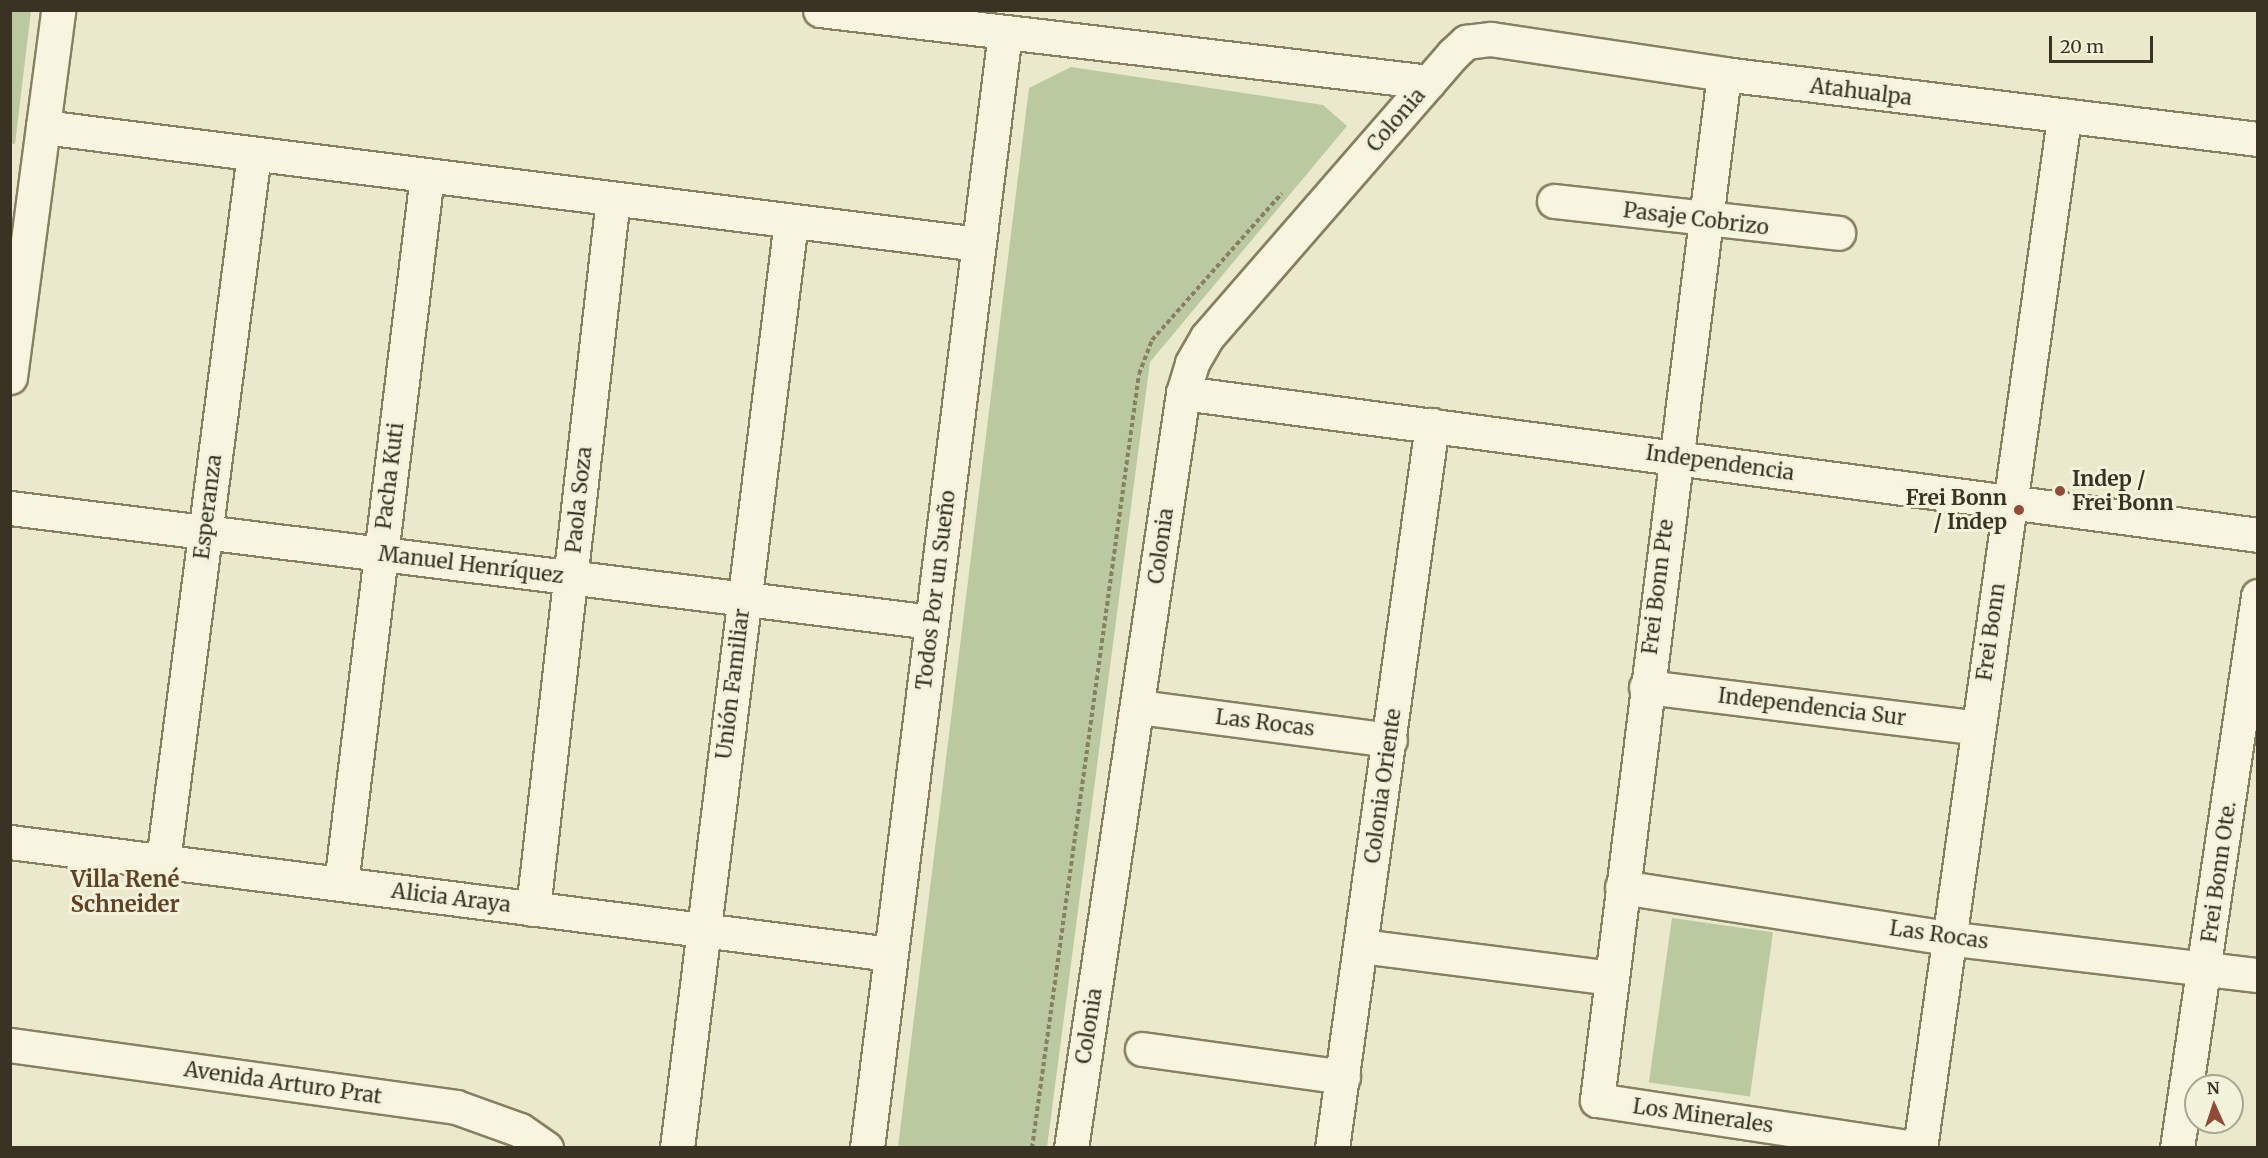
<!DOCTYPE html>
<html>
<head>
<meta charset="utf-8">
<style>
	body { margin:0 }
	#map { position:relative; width:2268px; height:1158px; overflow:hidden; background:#ebe9cc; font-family:Merriweather,serif }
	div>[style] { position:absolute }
	.green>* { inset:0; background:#bbc9a1; transform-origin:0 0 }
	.path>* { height:4px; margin-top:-2px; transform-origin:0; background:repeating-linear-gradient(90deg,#877f62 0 4.5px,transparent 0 7.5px) }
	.roads { filter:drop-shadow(2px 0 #877f62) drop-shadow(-2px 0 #877f62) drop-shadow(0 2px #877f62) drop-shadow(0 -2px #877f62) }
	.minor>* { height:33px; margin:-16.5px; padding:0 16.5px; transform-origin:16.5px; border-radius:16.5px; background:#f7f5df }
	.dots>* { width:16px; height:16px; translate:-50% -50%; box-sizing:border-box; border:3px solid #f3f2db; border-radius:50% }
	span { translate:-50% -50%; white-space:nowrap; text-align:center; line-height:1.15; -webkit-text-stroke:6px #f3f2db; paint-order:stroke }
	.street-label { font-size:21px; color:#3a3323 }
	.poi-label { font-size:21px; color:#3a3323; font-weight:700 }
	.left { translate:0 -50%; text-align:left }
	.right { translate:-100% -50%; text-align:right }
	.neighbourhood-label { font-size:22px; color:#624127; font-weight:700 }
	.frame { position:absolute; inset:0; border:12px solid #3a3323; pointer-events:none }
	.north { position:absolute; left:2184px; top:1074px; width:60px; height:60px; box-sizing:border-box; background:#f3f2db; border:2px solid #a9a691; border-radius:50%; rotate:357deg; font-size:16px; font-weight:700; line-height:24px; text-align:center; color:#3a3323 }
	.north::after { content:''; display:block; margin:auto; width:21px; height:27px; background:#914c37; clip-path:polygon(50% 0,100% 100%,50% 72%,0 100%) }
	.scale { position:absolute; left:2049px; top:36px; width:104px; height:27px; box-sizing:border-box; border:3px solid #3a3323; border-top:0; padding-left:8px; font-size:18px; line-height:21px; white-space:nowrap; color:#3a3323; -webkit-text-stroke:4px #f3f2db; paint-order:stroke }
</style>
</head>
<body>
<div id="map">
	<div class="green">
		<i style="clip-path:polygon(11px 10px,31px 11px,15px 144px,10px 143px)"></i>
		<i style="clip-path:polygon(1071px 67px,1323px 105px,1347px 126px,1150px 362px,1047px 1147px,898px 1147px,1029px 88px)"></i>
		<i style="left:1672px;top:918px;width:102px;height:166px;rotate:8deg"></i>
	</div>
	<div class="path">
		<i style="left:1032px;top:1148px;width:781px;rotate:-82.13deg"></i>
		<i style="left:1139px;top:374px;width:36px;rotate:-69deg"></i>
		<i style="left:1152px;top:340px;width:196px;rotate:-48.5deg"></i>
	</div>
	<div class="roads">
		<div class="minor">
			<i style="left:820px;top:10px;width:613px;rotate:6.74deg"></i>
			<i style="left:1724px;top:74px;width:1034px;rotate:97.06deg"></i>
			<i style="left:1597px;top:1100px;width:323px;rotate:8.6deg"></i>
			<i style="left:43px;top:127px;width:943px;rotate:7.13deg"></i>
			<i style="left:1554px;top:201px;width:286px;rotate:6.4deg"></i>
			<i style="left:10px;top:377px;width:370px;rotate:-82.5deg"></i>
			<i style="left:1183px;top:393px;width:1084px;rotate:7.52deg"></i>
			<i style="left:10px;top:508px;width:929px;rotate:7.05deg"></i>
			<i style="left:1646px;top:687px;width:335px;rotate:7deg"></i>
			<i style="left:1139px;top:707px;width:253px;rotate:7.5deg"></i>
			<i style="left:10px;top:842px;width:888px;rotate:7.25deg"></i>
			<i style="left:163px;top:861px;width:713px;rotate:-82.67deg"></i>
			<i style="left:341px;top:884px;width:714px;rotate:-83.08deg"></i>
			<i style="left:1622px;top:887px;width:329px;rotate:8.9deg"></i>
			<i style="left:1947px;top:938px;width:313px;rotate:6.8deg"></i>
			<i style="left:533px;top:909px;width:715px;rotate:-83.58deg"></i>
			<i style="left:1361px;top:946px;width:251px;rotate:7.3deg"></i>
			<i style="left:10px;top:1045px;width:450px;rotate:7.9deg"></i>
			<i style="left:456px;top:1107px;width:68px;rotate:19.8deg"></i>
			<i style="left:520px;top:1130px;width:32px;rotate:35deg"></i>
			<i style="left:1142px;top:1049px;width:203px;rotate:7.9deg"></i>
			<i style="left:677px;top:1148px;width:934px;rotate:-82.99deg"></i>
			<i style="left:867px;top:1148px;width:1124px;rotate:-82.95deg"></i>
			<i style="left:1071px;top:1148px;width:763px;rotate:-81.56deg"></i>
			<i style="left:1183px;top:393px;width:31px;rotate:-73deg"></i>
			<i style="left:1192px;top:363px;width:30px;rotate:-60deg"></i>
			<i style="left:1207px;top:337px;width:375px;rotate:-49deg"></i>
			<i style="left:1453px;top:54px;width:18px;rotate:-43deg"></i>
			<i style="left:1466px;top:42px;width:25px;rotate:-7deg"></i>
			<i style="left:1491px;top:39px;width:236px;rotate:8.5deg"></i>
			<i style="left:1724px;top:74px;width:538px;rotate:6.94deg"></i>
			<i style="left:1332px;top:1148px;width:730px;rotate:-82.13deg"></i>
			<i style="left:1920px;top:1148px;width:1040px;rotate:-82.04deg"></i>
			<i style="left:2177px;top:1148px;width:558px;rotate:-81.65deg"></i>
		</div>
	</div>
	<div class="dots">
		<i style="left:2060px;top:491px;background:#914c37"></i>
		<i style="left:2019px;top:510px;background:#914c37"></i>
	</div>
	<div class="street-label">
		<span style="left:1861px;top:92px;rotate:7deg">Atahualpa</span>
		<span style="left:1396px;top:120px;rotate:-49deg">Colonia</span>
		<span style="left:1696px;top:219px;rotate:7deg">Pasaje Cobrizo</span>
		<span style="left:1720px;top:463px;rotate:8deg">Independencia</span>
		<span style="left:390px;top:476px;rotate:-83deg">Pacha Kuti</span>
		<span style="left:579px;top:500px;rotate:-84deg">Paola Soza</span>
		<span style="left:208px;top:507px;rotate:-83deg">Esperanza</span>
		<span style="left:1161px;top:546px;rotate:-82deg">Colonia</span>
		<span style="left:471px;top:565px;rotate:7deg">Manuel Henríquez</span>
		<span style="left:1658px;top:587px;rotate:-83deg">Frei Bonn Pte</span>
		<span style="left:936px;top:590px;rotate:-83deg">Todos Por un Sueño</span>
		<span style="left:1991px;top:632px;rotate:-82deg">Frei Bonn</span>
		<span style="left:733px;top:684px;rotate:-83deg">Unión Familiar</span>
		<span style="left:1812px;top:707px;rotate:7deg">Independencia Sur</span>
		<span style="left:1265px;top:723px;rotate:7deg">Las Rocas</span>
		<span style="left:1383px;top:786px;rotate:-82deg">Colonia Oriente</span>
		<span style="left:2219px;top:872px;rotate:-82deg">Frei Bonn Ote.</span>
		<span style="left:451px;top:898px;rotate:7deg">Alicia Araya</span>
		<span style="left:1939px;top:935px;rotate:8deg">Las Rocas</span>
		<span style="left:1089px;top:1026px;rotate:-81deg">Colonia</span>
		<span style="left:283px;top:1083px;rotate:8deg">Avenida Arturo Prat</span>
		<span style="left:1703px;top:1116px;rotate:8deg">Los Minerales</span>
	</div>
	<div class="poi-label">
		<span class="left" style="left:2072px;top:491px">Indep /<br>Frei Bonn</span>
		<span class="right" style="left:2007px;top:510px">Frei Bonn<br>/ Indep</span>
	</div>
	<div class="neighbourhood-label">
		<span style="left:125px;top:892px">Villa René<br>Schneider</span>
	</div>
	<div class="frame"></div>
	<div class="north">N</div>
	<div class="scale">20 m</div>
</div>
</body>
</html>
